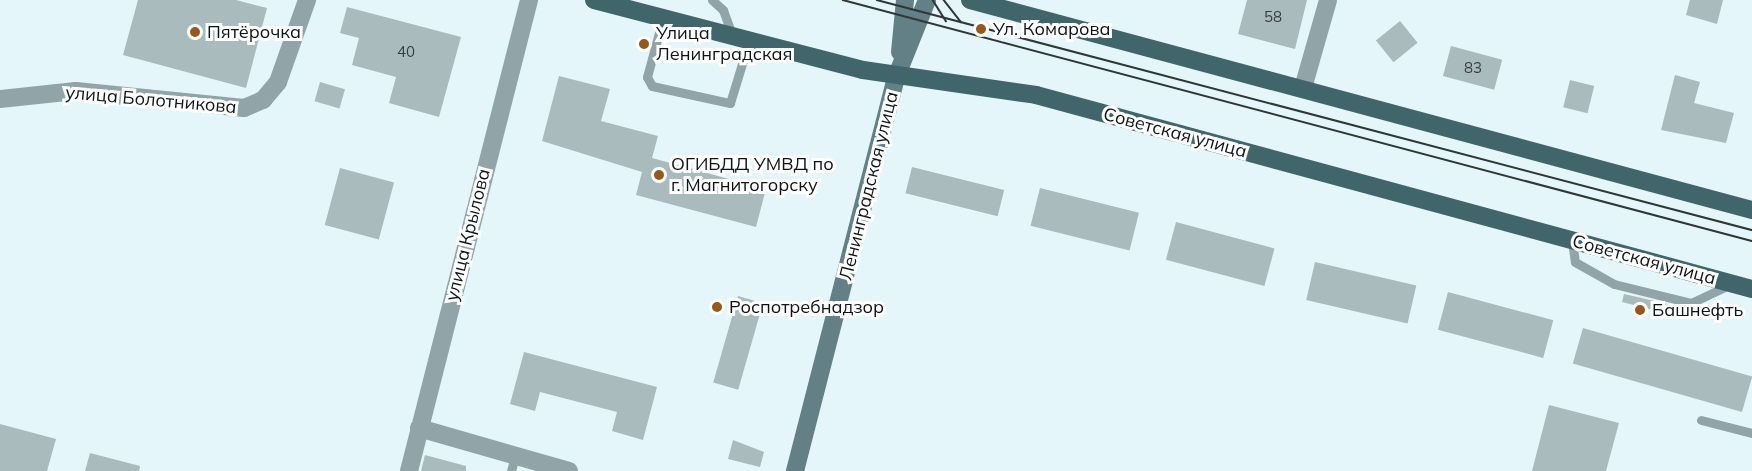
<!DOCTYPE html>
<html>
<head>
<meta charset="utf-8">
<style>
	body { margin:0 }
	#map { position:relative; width:1752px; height:471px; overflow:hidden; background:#e4f6f9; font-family:Mulish,sans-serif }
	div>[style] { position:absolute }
	.building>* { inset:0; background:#aabbbe; transform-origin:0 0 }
	.lane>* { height:9px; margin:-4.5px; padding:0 4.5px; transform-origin:4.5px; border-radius:4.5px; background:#91a5a9 }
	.street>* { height:18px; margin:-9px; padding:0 9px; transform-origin:9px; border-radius:9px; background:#91a5a9 }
	.secondary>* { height:18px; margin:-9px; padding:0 9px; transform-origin:9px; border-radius:9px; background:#628085 }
	.primary>* { height:18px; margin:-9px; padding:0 9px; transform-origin:9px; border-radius:9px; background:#40666c }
	.tram>* { height:1.5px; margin:-0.75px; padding:0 0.75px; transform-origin:0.75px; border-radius:0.75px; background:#2e3637 }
	.dots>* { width:16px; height:16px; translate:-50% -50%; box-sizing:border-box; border:3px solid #fff; border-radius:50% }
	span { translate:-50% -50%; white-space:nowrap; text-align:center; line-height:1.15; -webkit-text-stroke:6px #fff; paint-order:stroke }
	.number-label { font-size:15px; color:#353e3f }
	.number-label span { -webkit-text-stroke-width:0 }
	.poi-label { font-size:18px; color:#0e1415 }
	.left { translate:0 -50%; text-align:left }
	.street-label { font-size:18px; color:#0e1415 }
</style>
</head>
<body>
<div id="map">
	<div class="building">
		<i style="clip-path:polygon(138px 0,236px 0,267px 8px,246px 88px,123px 55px)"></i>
		<i style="clip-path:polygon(1247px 0,1307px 0,1295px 49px,1238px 34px)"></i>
		<i style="clip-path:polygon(1690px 0,1723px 0,1717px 24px,1686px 15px)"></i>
		<i style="clip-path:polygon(347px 7px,461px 37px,439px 117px,389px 103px,396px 77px,352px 65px,359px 38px,340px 33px)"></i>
		<i style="left:1400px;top:21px;width:28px;height:31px;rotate:51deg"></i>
		<i style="left:1451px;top:46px;width:53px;height:31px;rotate:15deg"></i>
		<i style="clip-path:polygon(1675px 75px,1700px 82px,1694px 103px,1734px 113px,1726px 143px,1661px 130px)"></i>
		<i style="clip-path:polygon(559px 76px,610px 89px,601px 121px,658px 136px,652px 158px,766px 189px,756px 227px,636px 195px,642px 172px,542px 141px)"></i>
		<i style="left:1570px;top:80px;width:25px;height:28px;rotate:14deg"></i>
		<i style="left:320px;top:82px;width:26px;height:20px;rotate:16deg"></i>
		<i style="left:912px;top:167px;width:95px;height:27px;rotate:14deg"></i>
		<i style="left:340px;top:168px;width:56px;height:59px;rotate:15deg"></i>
		<i style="left:1040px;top:188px;width:102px;height:39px;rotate:14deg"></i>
		<i style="left:1176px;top:222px;width:102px;height:39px;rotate:15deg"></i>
		<i style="left:1315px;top:262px;width:104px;height:39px;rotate:13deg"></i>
		<i style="left:1448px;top:292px;width:109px;height:39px;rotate:15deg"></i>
		<i style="clip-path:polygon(1624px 294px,1672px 305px,1669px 314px,1622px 302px)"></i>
		<i style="left:738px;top:296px;width:26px;height:90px;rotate:16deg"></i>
		<i style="left:1583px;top:328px;width:176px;height:37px;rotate:16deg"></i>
		<i style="clip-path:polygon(524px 352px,657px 387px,643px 440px,612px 431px,617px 412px,540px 392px,535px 411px,510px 404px)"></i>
		<i style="clip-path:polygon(1549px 405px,1619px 423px,1606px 471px,1532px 471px)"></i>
		<i style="clip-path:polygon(0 424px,56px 439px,47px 471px,0 471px)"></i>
		<i style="clip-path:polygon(733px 440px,764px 452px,760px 467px,728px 459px)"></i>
		<i style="clip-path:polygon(90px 453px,140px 466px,139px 471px,85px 471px)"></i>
		<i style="clip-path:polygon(425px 455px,466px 466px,466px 471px,421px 471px)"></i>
	</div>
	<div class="lane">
		<i style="left:712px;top:0;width:15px;rotate:42deg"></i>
		<i style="left:723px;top:10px;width:27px;rotate:70deg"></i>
		<i style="left:663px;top:18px;width:61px;rotate:105.2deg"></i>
		<i style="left:647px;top:77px;width:10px;rotate:61deg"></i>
		<i style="left:652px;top:86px;width:80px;rotate:12.3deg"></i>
		<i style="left:730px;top:103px;width:65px;rotate:-73deg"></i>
		<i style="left:1572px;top:241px;width:21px;rotate:82deg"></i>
		<i style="left:1575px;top:262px;width:45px;rotate:29.4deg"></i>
		<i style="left:1614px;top:284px;width:79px;rotate:13.9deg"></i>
		<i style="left:1691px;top:303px;width:42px;rotate:-25.3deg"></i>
		<i style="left:1701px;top:420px;width:53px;rotate:14.3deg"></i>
		<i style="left:511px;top:471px;width:16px;rotate:-75deg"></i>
	</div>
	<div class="street">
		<i style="left:1303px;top:88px;width:91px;rotate:-74.1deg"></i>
		<i style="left:0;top:99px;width:76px;rotate:-6deg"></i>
		<i style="left:76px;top:91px;width:169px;rotate:5.8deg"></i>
		<i style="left:244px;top:108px;width:21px;rotate:-23deg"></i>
		<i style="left:263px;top:100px;width:23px;rotate:-50deg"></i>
		<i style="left:278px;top:82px;width:87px;rotate:-70.5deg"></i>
		<i style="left:419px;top:428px;width:156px;rotate:16deg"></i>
		<i style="left:409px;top:471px;width:486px;rotate:-75.7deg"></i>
	</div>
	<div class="secondary">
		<i style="left:900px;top:52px;width:52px;rotate:-84.5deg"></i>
		<i style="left:795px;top:471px;width:409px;rotate:-75.6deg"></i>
		<i style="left:897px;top:75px;width:81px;rotate:-68.2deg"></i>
	</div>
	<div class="primary">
		<i style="left:594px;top:0;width:278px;rotate:14.6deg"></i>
		<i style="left:863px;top:70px;width:175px;rotate:8.2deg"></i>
		<i style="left:1036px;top:95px;width:742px;rotate:15.16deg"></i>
		<i style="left:970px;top:0;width:810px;rotate:15.03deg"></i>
	</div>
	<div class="tram">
		<i style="left:843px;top:0;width:940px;rotate:14.85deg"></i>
		<i style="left:877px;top:0;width:905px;rotate:14.73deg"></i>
		<i style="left:933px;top:0;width:25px;rotate:58deg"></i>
		<i style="left:944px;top:0;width:28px;rotate:52deg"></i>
	</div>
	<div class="dots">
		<i style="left:981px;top:29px;background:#96581d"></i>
		<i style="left:195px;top:32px;background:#96581d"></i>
		<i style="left:644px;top:44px;background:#96581d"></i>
		<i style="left:659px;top:175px;background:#96581d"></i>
		<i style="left:717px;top:307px;background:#96581d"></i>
		<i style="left:1640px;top:310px;background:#96581d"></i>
	</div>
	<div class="number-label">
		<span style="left:1273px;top:17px">58</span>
		<span style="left:406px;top:52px">40</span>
		<span style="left:1473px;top:68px">83</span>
	</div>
	<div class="poi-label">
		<span class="left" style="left:993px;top:29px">Ул. Комарова</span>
		<span class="left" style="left:207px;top:32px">Пятёрочка</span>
		<span class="left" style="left:656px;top:44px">Улица<br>Ленинградская</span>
		<span class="left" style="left:671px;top:175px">ОГИБДД УМВД по<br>г. Магнитогорску</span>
		<span class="left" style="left:729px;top:307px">Роспотребнадзор</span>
		<span class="left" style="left:1652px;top:310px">Башнефть</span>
	</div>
	<div class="street-label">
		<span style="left:151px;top:100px;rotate:5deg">улица Болотникова</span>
		<span style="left:1175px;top:133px;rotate:15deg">Советская улица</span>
		<span style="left:869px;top:186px;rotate:-76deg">Ленинградская улица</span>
		<span style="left:468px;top:235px;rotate:-76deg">улица Крылова</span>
		<span style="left:1644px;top:260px;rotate:15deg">Советская улица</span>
	</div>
</div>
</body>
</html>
